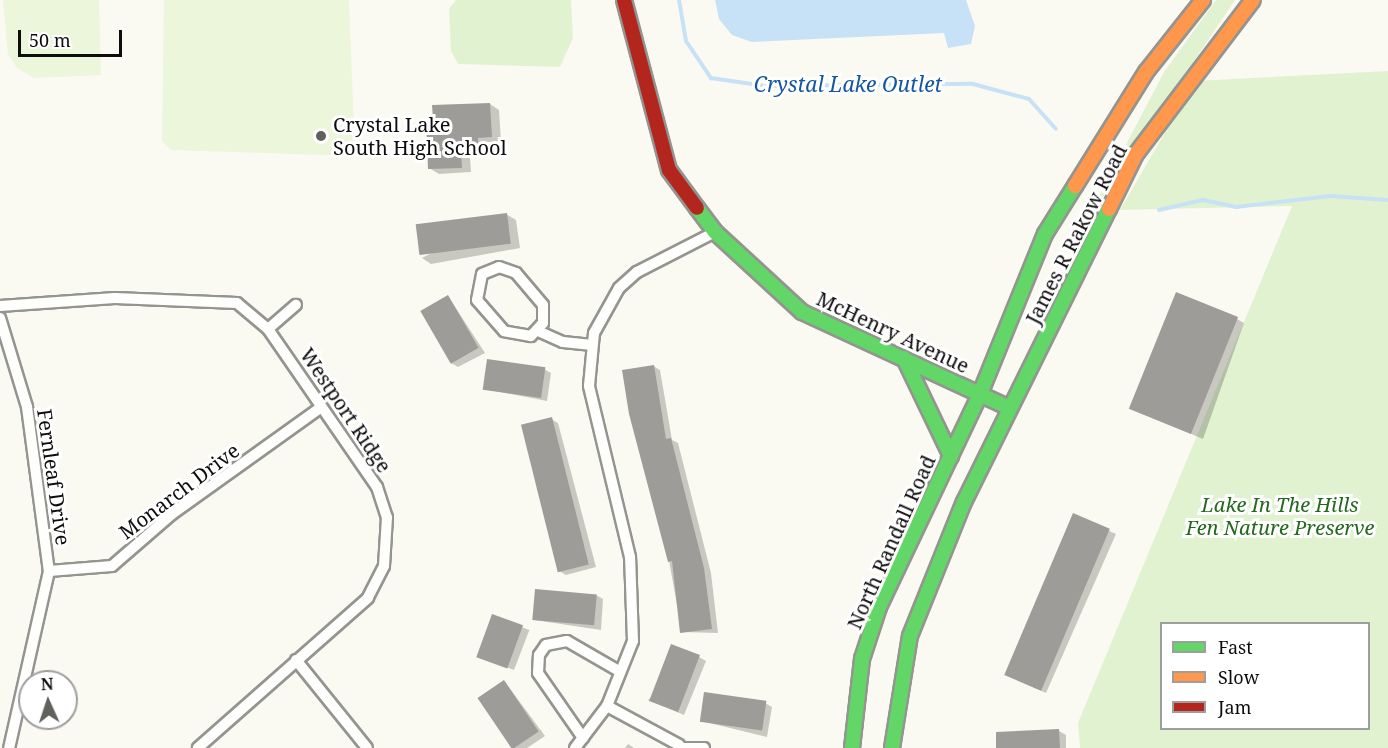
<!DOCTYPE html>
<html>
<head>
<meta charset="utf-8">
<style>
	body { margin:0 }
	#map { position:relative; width:1388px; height:748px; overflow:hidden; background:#fbfaf2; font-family:"Noto Serif",serif }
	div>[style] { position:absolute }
	.green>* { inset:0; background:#e1f2d1 }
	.pitch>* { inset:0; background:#ecf6db }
	.water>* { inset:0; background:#c7e2f6 }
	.shadow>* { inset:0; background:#0003; transform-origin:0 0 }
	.stream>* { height:4px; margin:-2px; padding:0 2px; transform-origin:2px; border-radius:2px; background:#c7e2f6 }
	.building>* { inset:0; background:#9e9c98; transform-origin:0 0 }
	.roads { filter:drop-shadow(2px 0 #949490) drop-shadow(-2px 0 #949490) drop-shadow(0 2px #949490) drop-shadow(0 -2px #949490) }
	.street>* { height:10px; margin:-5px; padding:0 5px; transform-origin:5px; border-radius:5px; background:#fefefd }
	.fast>* { height:14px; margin:-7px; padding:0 7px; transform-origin:7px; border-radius:7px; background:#63d668 }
	.slow>* { height:14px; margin:-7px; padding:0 7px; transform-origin:7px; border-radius:7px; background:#ff974d }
	.jam>* { height:14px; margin:-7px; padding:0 7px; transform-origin:7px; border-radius:7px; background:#b3261e }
	.dots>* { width:16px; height:16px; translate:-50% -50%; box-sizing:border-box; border:3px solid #fff; border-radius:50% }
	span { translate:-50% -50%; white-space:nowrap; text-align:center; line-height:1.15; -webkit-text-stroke:6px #fff; paint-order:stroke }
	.poi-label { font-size:20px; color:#0d0d0d }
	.left { translate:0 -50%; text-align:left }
	.street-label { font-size:20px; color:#0d0d0d }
	.park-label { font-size:20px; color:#24681b; font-style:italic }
	.water-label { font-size:21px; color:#1256a4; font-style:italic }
	.legend { position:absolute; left:1160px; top:622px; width:210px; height:108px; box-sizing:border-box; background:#fff; border:2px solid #9e9e9e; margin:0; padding:8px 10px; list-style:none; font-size:18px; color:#0d0d0d }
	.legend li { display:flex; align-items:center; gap:12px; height:30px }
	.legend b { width:30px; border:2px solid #9e9e9e }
	.north { position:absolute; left:18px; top:670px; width:60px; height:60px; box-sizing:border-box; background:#fff; border:2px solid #9e9e9e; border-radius:50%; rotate:357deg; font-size:16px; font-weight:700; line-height:24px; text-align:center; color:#0d0d0d }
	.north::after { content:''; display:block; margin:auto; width:21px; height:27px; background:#60605d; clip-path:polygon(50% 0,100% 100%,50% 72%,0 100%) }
	.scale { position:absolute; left:18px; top:30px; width:104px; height:27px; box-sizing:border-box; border:3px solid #0d0d0d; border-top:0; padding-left:8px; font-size:18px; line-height:21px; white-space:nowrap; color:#0d0d0d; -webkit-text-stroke:4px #fff; paint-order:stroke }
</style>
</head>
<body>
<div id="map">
	<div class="green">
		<i style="clip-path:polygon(456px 0,571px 0,573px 38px,560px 67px,458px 64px,451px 51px,449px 9px)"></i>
		<i style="clip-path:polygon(1216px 0,1235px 0,1085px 223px,1164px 72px)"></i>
		<i style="clip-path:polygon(evenodd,1388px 71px,1388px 748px,1080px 748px,1078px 723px,1292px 206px,1120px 210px,1195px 81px,1388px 71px,1162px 624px,1368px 624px,1368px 728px,1162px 728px,1162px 624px)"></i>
	</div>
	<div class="pitch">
		<i style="clip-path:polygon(3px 0,99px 0,101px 75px,34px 78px,17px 68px,8px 54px)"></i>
		<i style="clip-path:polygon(164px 0,349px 0,355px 156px,171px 150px,162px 141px)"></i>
	</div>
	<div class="water">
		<i style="clip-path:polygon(715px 0,966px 0,975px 26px,971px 44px,948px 48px,944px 33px,752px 42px,732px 35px,719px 19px)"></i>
	</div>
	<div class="shadow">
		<i style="clip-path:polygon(490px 104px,499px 110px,501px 142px,487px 142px,487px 156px,470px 157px,471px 172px,439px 174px,429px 168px)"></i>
		<i style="clip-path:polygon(506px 214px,516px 220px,520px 248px,431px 264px,422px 258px)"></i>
		<i style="clip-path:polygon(448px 296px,485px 353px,458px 367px,451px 363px)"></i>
		<i style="clip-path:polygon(1237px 319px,1244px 323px,1203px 439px,1130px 408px)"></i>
		<i style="clip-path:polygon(653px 366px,660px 370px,672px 440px,678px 443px,711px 573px,718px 633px,682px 632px,669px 561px)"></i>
		<i style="clip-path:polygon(544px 369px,551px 373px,547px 401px,484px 389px)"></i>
		<i style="clip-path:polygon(551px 419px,558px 423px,596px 567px,566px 575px,559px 571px)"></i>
		<i style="clip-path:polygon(1074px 515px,1116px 534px,1046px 693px,1010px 677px)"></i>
		<i style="clip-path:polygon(596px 595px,603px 599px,601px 630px,534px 620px)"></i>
		<i style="left:493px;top:616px;width:39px;height:43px;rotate:21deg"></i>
		<i style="clip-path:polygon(699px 657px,706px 661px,684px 715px,648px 700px)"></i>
		<i style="clip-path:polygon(505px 682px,545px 736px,527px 748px,513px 748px,480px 698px)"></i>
		<i style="clip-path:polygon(765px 703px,772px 707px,767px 737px,701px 721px)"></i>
		<i style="clip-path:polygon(1059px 731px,1066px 735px,1066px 748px,998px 748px)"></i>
		<i style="clip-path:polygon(628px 744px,634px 748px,635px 748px,625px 748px)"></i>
	</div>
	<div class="stream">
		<i style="left:679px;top:0;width:42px;rotate:80.3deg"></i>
		<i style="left:686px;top:41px;width:45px;rotate:56deg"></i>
		<i style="left:711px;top:78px;width:55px;rotate:8.4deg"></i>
		<i style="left:765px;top:86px;width:208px;rotate:-0.6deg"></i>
		<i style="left:973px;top:84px;width:58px;rotate:15deg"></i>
		<i style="left:1029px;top:99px;width:40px;rotate:48deg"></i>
		<i style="left:1159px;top:210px;width:45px;rotate:-12.8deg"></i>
		<i style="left:1203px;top:200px;width:34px;rotate:12deg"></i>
		<i style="left:1236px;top:207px;width:95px;rotate:-6.7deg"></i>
		<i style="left:1330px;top:196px;width:58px;rotate:3.9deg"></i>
	</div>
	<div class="building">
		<i style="clip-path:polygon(490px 103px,492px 137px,478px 138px,478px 151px,461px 152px,462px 168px,428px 169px,426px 121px,433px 120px,432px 105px)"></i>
		<i style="left:507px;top:213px;width:31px;height:92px;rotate:83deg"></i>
		<i style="left:1176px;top:292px;width:67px;height:126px;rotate:22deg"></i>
		<i style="left:448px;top:295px;width:61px;height:32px;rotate:60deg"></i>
		<i style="left:487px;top:359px;width:59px;height:31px;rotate:8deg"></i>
		<i style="clip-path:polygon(654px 365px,666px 439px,671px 438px,704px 568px,712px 629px,680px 633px,672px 561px,668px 562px,629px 414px,622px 370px)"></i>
		<i style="left:552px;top:417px;width:152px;height:32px;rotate:76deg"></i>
		<i style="left:1073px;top:513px;width:40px;height:176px;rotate:23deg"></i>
		<i style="left:535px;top:589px;width:62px;height:31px;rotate:5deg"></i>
		<i style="left:492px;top:614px;width:33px;height:46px;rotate:20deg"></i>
		<i style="left:671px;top:644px;width:31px;height:61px;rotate:21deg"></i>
		<i style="left:504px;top:680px;width:62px;height:32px;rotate:56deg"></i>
		<i style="left:704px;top:692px;width:63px;height:30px;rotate:8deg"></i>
		<i style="clip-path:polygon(1059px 729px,1060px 748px,996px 748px,996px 732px)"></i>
	</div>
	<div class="roads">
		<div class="street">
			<i style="left:499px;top:267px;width:18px;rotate:19deg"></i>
			<i style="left:516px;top:273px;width:42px;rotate:49.8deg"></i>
			<i style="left:543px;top:305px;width:18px;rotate:90deg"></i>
			<i style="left:543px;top:323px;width:18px;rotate:133deg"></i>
			<i style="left:531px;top:336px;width:27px;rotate:-170deg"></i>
			<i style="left:504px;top:331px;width:41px;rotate:-131.1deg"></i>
			<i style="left:477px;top:300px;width:26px;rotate:-79deg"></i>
			<i style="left:482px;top:274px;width:18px;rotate:-22deg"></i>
			<i style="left:0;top:306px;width:115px;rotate:-4deg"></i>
			<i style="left:115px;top:298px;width:122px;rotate:2.3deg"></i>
			<i style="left:237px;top:303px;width:40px;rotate:40deg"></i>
			<i style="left:268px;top:329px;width:192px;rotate:55.4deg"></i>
			<i style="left:377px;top:487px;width:32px;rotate:72deg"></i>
			<i style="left:387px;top:517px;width:49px;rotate:93.5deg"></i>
			<i style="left:384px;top:566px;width:36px;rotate:117deg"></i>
			<i style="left:368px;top:598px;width:227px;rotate:138.6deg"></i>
			<i style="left:0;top:318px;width:93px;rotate:73.1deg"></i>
			<i style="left:27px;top:407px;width:165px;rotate:82.4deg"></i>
			<i style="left:49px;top:571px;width:181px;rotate:102.7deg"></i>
			<i style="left:268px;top:329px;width:37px;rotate:-41deg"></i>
			<i style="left:538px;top:331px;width:27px;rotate:24deg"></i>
			<i style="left:563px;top:342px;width:27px;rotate:6deg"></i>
			<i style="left:49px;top:571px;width:63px;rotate:-4.5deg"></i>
			<i style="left:112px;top:566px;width:79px;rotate:-40.9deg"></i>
			<i style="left:172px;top:514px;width:182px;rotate:-35.6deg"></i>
			<i style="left:296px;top:660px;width:113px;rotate:51.1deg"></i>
			<i style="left:607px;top:706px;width:82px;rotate:28.4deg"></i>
			<i style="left:583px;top:738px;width:79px;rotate:-124.7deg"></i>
			<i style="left:538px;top:673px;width:18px;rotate:-87deg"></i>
			<i style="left:539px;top:655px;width:12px;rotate:-55deg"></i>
			<i style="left:546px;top:645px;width:21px;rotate:-11deg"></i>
			<i style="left:567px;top:641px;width:60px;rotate:30deg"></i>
			<i style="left:575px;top:748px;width:53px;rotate:-52.7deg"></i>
			<i style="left:607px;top:706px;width:70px;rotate:-68.2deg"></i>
			<i style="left:633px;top:641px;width:84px;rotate:-92deg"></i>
			<i style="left:630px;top:557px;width:176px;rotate:-103.5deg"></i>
			<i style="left:589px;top:386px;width:53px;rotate:-84.6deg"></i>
			<i style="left:594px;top:333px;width:51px;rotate:-60.9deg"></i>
			<i style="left:619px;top:288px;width:24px;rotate:-42deg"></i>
			<i style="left:637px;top:272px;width:88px;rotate:-27.1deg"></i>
			<i style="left:681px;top:748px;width:23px"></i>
		</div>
		<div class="fast">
			<i style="left:697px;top:208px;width:30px;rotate:53deg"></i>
			<i style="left:715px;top:232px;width:118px;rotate:42.6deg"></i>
			<i style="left:802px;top:312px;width:229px;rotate:24.8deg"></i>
			<i style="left:904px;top:358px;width:109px;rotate:64.4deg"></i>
			<i style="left:852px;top:748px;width:90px;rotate:-83.6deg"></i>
			<i style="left:862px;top:659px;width:55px;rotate:-71.9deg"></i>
			<i style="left:879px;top:607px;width:236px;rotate:-64.6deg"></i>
			<i style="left:980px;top:394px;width:173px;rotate:-67.9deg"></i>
			<i style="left:1045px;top:234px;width:57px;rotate:-58deg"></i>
			<i style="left:892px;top:748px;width:113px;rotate:-80.9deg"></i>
			<i style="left:910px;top:636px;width:144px;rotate:-68.1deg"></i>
			<i style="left:964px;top:502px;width:327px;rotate:-63.7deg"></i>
		</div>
		<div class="slow">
			<i style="left:1075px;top:186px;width:134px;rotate:-58.1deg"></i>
			<i style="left:1146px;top:72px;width:92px;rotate:-51.6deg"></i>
			<i style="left:1109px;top:209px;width:61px;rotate:-63.9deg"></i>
			<i style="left:1136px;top:154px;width:193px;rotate:-52.8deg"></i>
		</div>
		<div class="jam">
			<i style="left:624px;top:0;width:176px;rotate:75.2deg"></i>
			<i style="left:669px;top:170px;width:47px;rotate:53.6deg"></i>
		</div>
	</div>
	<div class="dots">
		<i style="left:321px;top:136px;background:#60605d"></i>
	</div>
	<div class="poi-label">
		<span class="left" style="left:333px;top:136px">Crystal Lake<br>South High School</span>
	</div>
	<div class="street-label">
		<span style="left:1076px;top:234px;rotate:-63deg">James R Rakow Road</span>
		<span style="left:893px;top:332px;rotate:25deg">McHenry Avenue</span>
		<span style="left:346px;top:410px;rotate:56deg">Westport Ridge</span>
		<span style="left:54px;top:477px;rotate:82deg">Fernleaf Drive</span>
		<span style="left:179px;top:491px;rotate:-37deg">Monarch Drive</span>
		<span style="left:891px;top:542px;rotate:-66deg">North Randall Road</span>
	</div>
	<div class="park-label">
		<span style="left:1280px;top:516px">Lake In The Hills<br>Fen Nature Preserve</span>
	</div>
	<div class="water-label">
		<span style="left:848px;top:84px">Crystal Lake Outlet</span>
	</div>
	<ul class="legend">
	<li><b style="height:8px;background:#63d668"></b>Fast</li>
	<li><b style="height:8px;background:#ff974d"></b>Slow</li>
	<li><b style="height:8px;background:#b3261e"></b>Jam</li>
	</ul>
	<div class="north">N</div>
	<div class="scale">50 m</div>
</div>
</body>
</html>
